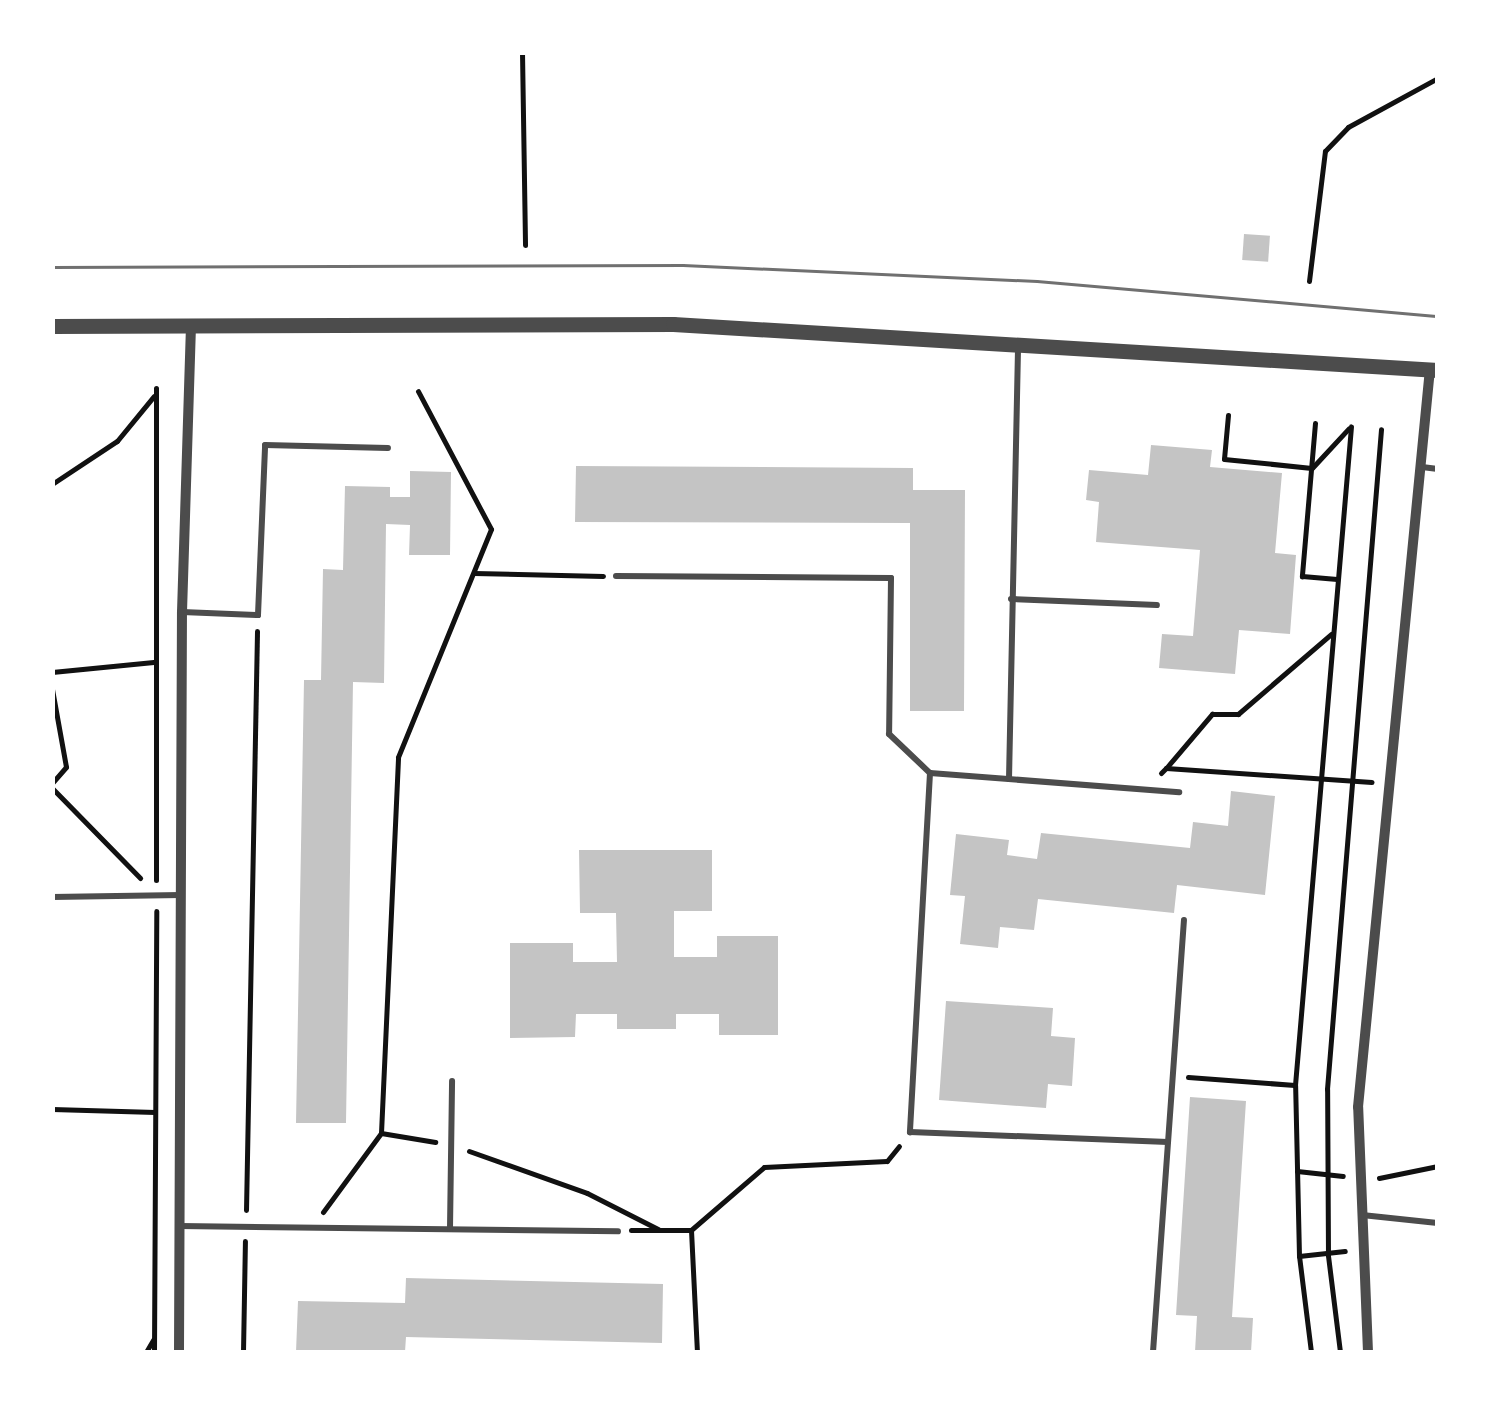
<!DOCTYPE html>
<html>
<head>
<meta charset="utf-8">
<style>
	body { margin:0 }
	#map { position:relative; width:1490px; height:1405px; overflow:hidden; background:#fff; font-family:Mulish,sans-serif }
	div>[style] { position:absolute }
	.building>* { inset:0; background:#c4c4c4; transform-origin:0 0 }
	.path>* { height:5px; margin:-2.5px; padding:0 2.5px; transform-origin:2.5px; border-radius:2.5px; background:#111 }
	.service>* { height:6px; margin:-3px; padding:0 3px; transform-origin:3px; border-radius:3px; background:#4c4c4c }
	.minor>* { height:10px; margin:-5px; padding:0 5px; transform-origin:5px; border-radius:5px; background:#4c4c4c }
	.tertiary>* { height:15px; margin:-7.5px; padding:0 7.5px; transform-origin:7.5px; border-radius:7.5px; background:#4c4c4c }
	.tram>* { height:2.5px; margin:-1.25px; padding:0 1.25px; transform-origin:1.25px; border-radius:1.25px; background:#707070 }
	span { translate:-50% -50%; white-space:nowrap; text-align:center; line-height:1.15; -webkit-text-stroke:10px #fff; paint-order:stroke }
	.frame { position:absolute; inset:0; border:55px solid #fff; pointer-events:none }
</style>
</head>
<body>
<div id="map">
	<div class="building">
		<i style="left:1244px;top:234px;width:26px;height:26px;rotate:4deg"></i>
		<i style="clip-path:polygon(1151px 445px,1212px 450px,1210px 467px,1282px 473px,1275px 553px,1296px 555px,1290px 634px,1239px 630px,1235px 674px,1159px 668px,1162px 634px,1193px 636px,1200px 550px,1096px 542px,1099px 502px,1086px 500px,1089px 470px,1148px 475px)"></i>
		<i style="clip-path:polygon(576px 466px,913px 468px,913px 490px,965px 490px,964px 711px,910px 711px,910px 523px,575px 522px)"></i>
		<i style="clip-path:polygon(410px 471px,451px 472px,450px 555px,409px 555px,410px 525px,386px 524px,384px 683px,353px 682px,346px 1123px,296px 1123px,304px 680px,321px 680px,323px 569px,343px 570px,345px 486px,390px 487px,390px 497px,410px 497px)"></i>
		<i style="clip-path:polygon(1231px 791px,1275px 796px,1265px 895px,1177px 885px,1174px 913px,1038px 899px,1034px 930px,1000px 927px,998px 948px,960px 944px,965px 896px,950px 895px,956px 834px,1009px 840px,1007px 855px,1037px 859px,1041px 833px,1190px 848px,1193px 822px,1228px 826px)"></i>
		<i style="clip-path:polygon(579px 850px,712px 850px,712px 911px,674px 911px,674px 957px,717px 957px,717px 936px,778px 936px,778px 1035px,719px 1035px,719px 1014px,676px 1014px,676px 1029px,617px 1029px,617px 1014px,576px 1014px,575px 1037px,510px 1038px,510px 943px,573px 943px,573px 962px,617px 962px,616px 913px,580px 913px)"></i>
		<i style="clip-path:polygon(946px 1001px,1053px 1008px,1051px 1036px,1075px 1038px,1072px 1086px,1048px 1084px,1046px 1108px,939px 1100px)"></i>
		<i style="clip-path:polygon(1190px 1097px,1246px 1101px,1232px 1317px,1253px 1318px,1251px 1352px,1195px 1352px,1197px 1316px,1176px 1315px)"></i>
		<i style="clip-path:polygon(406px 1278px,663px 1284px,662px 1343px,406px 1337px,405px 1352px,296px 1352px,298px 1301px,405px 1303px)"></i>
	</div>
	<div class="path">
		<i style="left:522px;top:52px;width:193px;rotate:89.1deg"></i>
		<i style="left:1309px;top:281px;width:131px;rotate:-83deg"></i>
		<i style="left:1325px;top:151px;width:33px;rotate:-46deg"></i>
		<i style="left:1348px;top:127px;width:102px;rotate:-28.6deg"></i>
		<i style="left:1228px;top:415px;width:44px;rotate:95.2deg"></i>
		<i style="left:1224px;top:459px;width:88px;rotate:5.8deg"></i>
		<i style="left:1312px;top:468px;width:54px;rotate:-47.2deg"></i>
		<i style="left:1315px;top:423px;width:154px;rotate:94.9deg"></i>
		<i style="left:1302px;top:576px;width:35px;rotate:5deg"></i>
		<i style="left:52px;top:484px;width:78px;rotate:-33.5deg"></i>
		<i style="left:117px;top:441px;width:58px;rotate:-50.6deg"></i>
		<i style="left:474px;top:573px;width:129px;rotate:1.3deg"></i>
		<i style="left:52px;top:672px;width:102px;rotate:-5.6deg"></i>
		<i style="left:52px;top:689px;width:79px;rotate:79.8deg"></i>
		<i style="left:66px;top:767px;width:21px;rotate:131deg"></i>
		<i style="left:1167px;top:767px;width:70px;rotate:-49.7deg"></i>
		<i style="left:1212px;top:714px;width:26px"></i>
		<i style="left:1238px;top:714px;width:123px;rotate:-40.7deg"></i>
		<i style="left:1161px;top:773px;width:7px;rotate:-45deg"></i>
		<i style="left:1166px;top:768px;width:206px;rotate:3.9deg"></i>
		<i style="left:52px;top:788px;width:126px;rotate:45.6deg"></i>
		<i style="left:156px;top:880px;width:492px;rotate:-90deg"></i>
		<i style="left:1188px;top:1077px;width:107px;rotate:4.3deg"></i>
		<i style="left:52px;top:1109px;width:103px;rotate:1.7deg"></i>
		<i style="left:381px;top:1133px;width:55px;rotate:9.5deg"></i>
		<i style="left:469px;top:1151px;width:125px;rotate:19.6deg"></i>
		<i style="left:587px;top:1193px;width:80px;rotate:26.9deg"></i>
		<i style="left:1297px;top:1171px;width:46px;rotate:6.2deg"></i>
		<i style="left:1379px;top:1178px;width:60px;rotate:-11.5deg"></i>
		<i style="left:246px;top:1210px;width:579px;rotate:-88.91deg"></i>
		<i style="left:323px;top:1212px;width:98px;rotate:-53.7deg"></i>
		<i style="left:381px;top:1133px;width:376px;rotate:-87.4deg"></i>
		<i style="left:398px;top:757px;width:246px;rotate:-67.8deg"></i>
		<i style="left:491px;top:529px;width:156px;rotate:-117.9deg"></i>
		<i style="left:631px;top:1230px;width:60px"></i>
		<i style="left:691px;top:1230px;width:96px;rotate:-40.8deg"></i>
		<i style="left:764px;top:1167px;width:123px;rotate:-2.8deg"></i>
		<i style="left:887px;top:1161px;width:19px;rotate:-51deg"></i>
		<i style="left:691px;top:1230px;width:122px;rotate:87.2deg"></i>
		<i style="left:1299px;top:1256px;width:46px;rotate:-6.2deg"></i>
		<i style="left:146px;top:1352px;width:14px;rotate:-60deg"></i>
		<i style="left:154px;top:1352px;width:441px;rotate:-89.7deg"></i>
		<i style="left:243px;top:1352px;width:111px;rotate:-89deg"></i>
		<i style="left:1311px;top:1352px;width:97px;rotate:-97.1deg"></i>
		<i style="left:1299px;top:1256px;width:171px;rotate:-91.3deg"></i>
		<i style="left:1295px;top:1085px;width:661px;rotate:-85.14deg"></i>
		<i style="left:1340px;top:1352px;width:98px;rotate:-97.1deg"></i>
		<i style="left:1328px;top:1255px;width:166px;rotate:-90.3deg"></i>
		<i style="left:1327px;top:1089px;width:662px;rotate:-85.32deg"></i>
	</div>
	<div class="service">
		<i style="left:1422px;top:467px;width:16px;rotate:7deg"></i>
		<i style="left:616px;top:576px;width:275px;rotate:0.4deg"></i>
		<i style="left:891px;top:578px;width:156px;rotate:90.7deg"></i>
		<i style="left:889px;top:734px;width:57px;rotate:43.6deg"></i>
		<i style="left:930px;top:773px;width:250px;rotate:4.4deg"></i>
		<i style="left:1011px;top:599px;width:146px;rotate:2.4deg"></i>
		<i style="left:182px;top:612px;width:76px;rotate:2.3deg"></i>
		<i style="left:258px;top:615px;width:170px;rotate:-87.6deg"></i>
		<i style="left:265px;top:445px;width:123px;rotate:1.4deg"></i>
		<i style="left:930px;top:773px;width:360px;rotate:93.2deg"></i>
		<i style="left:910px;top:1132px;width:258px;rotate:2.2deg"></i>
		<i style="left:1009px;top:779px;width:434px;rotate:-88.8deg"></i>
		<i style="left:52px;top:897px;width:129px;rotate:-0.9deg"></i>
		<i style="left:1362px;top:1215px;width:76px;rotate:6deg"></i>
		<i style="left:180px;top:1226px;width:438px;rotate:0.7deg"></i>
		<i style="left:450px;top:1229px;width:148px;rotate:-89.2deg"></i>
		<i style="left:1153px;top:1352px;width:433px;rotate:-85.9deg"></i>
	</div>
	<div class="minor">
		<i style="left:179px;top:1352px;width:740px;rotate:-89.77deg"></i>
		<i style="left:182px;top:612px;width:288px;rotate:-88.2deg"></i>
		<i style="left:1368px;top:1352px;width:245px;rotate:-92.3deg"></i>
		<i style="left:1358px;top:1107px;width:742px;rotate:-84.43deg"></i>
	</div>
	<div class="tertiary">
		<i style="left:52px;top:326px;width:621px;rotate:-0.18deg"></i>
		<i style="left:673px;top:324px;width:766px;rotate:3.44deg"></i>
	</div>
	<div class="tram">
		<i style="left:52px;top:267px;width:631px;rotate:-0.18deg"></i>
		<i style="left:683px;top:265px;width:354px;rotate:2.6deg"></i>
		<i style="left:1037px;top:281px;width:403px;rotate:5deg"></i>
	</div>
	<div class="frame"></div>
</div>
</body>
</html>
